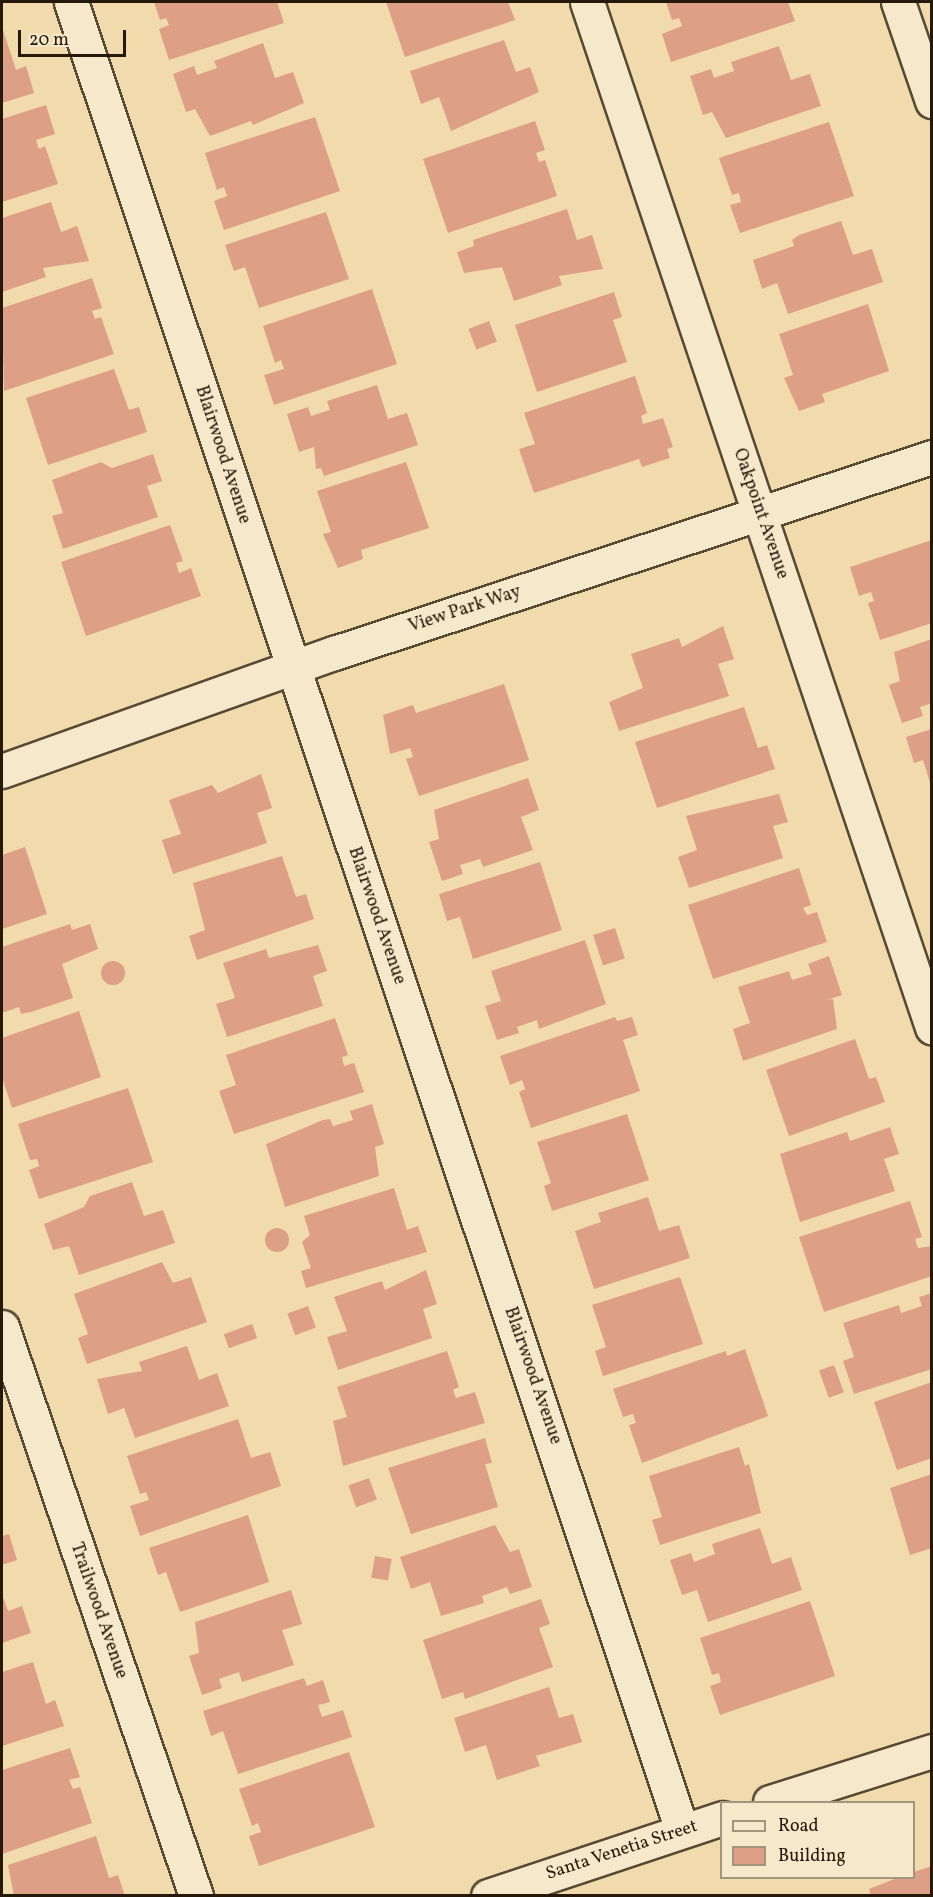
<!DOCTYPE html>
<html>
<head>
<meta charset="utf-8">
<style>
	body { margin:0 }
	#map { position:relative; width:933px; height:1897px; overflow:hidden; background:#f1dbad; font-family:Vollkorn,serif }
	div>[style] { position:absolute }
	.building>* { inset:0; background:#de9f87; transform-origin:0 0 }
	.round { border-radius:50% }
	.roads { filter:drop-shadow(2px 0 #574a33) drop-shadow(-2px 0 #574a33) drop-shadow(0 2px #574a33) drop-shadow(0 -2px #574a33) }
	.minor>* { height:33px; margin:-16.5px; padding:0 16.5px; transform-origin:16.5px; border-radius:16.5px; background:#f6e8ca }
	span { translate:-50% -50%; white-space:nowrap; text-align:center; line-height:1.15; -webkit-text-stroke:4.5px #f6e8ca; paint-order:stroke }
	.street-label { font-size:18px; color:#24190a }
	.frame { position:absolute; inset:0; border:3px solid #24190a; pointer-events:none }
	.legend { position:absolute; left:720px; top:1801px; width:195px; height:78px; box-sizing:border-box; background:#f6e8ca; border:2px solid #a2957d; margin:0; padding:8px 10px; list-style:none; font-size:18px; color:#24190a }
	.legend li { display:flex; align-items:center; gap:12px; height:30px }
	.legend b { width:30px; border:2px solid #a2957d }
	.scale { position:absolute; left:18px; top:30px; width:108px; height:27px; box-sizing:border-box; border:3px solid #24190a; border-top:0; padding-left:8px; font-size:18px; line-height:21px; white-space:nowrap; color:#24190a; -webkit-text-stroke:4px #f6e8ca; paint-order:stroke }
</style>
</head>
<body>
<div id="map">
	<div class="building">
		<i style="clip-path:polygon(154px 2px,277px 2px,284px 23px,169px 60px,159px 29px,169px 25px,166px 18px,160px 20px)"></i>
		<i style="clip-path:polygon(386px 2px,508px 2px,515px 20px,405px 57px)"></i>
		<i style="clip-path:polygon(666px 2px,788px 2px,795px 21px,671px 62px,662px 34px,682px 26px,679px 18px,672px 20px)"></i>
		<i style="clip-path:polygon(2px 27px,16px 70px,26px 66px,34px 93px,2px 103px)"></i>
		<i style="clip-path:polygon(504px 40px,516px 72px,530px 67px,539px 92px,451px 131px,439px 97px,421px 104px,410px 71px)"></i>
		<i style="clip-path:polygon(263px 43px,275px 78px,293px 72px,304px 103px,253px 125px,251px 121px,210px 136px,195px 109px,186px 112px,173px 74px,194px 66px,197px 75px,217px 68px,214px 61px)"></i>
		<i style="clip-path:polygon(779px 46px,791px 80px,810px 74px,821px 106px,726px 138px,712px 112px,703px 115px,690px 76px,711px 69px,714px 78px,734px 71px,731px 62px)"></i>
		<i style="clip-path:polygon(46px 105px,55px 134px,36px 140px,39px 149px,45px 146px,58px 184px,2px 202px,2px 119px)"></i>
		<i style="clip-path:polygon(315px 117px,340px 191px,224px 230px,214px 201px,227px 196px,224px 187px,217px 190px,205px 153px)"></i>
		<i style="clip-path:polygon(535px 121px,545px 150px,536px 153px,539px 162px,545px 160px,557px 196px,448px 233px,423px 159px)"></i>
		<i style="clip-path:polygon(829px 122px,854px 196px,740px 233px,730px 205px,741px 202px,739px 193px,732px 195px,719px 158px)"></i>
		<i style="clip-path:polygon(51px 202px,61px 232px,77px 226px,89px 261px,43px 268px,46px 277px,2px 292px,2px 218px)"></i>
		<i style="clip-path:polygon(567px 209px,577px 240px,592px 235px,603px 269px,559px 276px,562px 285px,514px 301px,502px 267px,464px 273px,457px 252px,474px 246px,473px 240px)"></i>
		<i style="clip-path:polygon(326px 212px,349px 279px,259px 308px,245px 267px,234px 271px,225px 245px)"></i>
		<i style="clip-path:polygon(841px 221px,853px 255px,872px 249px,883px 282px,788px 314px,777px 283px,762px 289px,753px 260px,794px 246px,792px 240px,799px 235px)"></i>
		<i style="clip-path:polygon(92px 278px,102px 308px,92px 311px,95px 319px,101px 317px,114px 354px,4px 391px,2px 308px)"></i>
		<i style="clip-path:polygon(372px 289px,397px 364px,274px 405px,264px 375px,284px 369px,281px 360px,275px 363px,263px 326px)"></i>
		<i style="clip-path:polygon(614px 292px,622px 317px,613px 320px,627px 362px,537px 392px,515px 325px)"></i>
		<i style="clip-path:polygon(868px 304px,889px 371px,822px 394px,825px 402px,799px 411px,784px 378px,793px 375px,779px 334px)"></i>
		<i style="left:489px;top:321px;width:22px;height:22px;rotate:69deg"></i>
		<i style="clip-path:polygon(114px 369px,129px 410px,139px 407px,147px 432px,48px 465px,26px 398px)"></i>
		<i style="clip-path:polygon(635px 376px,647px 413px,641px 416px,643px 424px,663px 418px,673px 447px,667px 449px,670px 458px,642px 467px,639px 459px,534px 493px,519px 449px,535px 444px,524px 413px)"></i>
		<i style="clip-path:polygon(377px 385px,388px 419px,407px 413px,418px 445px,324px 476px,321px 468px,316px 469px,314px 447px,299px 452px,287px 414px,308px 407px,311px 416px,330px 410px,327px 401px)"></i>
		<i style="clip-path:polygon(153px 454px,162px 481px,147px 486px,158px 517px,63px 549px,52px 516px,63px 513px,52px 480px,101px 462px,112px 468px)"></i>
		<i style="clip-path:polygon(406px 462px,429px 528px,361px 550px,363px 559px,338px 568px,323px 534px,331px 532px,317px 491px)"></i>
		<i style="clip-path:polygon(170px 525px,183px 561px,176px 563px,179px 573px,191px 568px,201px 596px,86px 636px,61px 562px)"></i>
		<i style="clip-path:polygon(932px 540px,932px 623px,880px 640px,868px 603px,874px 601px,871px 592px,859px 596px,850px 567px)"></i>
		<i style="clip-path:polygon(723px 626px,734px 659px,718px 664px,729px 696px,619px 731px,609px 702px,643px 688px,631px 654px,679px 638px,682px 647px)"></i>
		<i style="clip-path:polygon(932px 639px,932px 703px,920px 707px,923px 716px,902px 723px,889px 685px,900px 681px,894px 652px)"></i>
		<i style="clip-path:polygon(504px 684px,529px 760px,419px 796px,406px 759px,413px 757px,410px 748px,390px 754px,383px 715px,413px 705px,416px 713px)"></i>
		<i style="clip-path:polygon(744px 707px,758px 748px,767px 745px,775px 769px,657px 808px,635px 742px)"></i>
		<i style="clip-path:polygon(932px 729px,932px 786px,931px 786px,923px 760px,914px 763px,906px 737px)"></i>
		<i style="clip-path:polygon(261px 774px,272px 808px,257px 813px,267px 843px,173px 874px,162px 840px,181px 834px,169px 800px,212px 785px,218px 793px)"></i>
		<i style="clip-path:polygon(528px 778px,539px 810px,521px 817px,533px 850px,483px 867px,480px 859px,460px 865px,463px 874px,442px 881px,429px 842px,439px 839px,434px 810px)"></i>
		<i style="clip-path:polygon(779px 794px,788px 822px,773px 826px,783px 858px,689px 888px,678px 857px,697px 850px,686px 816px)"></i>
		<i style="clip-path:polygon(25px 847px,47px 914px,2px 929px,2px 855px)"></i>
		<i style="clip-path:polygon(282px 856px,296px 897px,306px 894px,314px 919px,197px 960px,189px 936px,205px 930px,193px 883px)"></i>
		<i style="clip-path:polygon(540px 862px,562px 930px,473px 959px,460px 917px,447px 921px,439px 894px)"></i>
		<i style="clip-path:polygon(799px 868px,811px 905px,803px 908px,807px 915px,817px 912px,827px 942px,713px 979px,688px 905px)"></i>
		<i style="clip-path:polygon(70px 924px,72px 930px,90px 924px,98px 949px,62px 964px,73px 998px,31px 1012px,21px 1014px,19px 1007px,2px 1013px,2px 947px)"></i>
		<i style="left:615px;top:928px;width:32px;height:23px;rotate:72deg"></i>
		<i style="clip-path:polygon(585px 940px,606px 1004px,539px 1029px,537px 1020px,517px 1027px,519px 1033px,497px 1040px,485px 1006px,501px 1001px,491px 971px)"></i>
		<i style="clip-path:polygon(318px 945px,327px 971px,313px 976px,323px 1006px,227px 1037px,216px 1004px,235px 998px,223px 963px,266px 949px,269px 958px)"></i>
		<i style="clip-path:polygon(829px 956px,842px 995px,827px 1000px,833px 999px,837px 1029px,743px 1061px,733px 1029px,750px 1023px,738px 987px,789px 971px,792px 980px,812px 974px,808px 964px)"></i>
		<i class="round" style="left:101px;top:961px;width:24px;height:24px"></i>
		<i style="clip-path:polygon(79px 1011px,101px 1077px,12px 1108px,2px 1077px,2px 1038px)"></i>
		<i style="clip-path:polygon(615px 1017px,617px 1021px,632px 1017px,638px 1035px,623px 1040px,640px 1091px,531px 1128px,519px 1092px,525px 1089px,522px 1080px,510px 1085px,500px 1056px)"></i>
		<i style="clip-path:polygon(335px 1018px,348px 1055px,342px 1057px,344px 1066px,354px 1063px,364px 1092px,234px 1134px,219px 1091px,236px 1085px,226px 1055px)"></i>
		<i style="clip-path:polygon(855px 1039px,869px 1079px,876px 1077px,885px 1102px,789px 1136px,766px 1070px)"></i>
		<i style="clip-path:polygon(128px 1088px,153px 1162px,39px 1199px,29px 1170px,39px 1166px,37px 1159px,30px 1160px,18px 1124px)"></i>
		<i style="clip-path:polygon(372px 1104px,384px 1144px,375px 1147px,379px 1176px,285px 1207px,266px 1144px,323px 1120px,330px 1119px,333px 1126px,353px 1120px,350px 1111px)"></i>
		<i style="clip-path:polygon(627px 1114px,649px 1180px,552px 1211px,544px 1186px,551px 1183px,537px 1142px)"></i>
		<i style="clip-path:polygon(890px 1127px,899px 1154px,884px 1159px,895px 1191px,800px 1222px,780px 1154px,847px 1132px,850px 1141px)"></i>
		<i style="clip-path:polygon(132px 1182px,144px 1216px,163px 1210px,175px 1243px,79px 1275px,69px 1246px,53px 1250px,44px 1224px,84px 1207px,90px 1196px)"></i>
		<i style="clip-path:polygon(394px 1188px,407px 1230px,418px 1226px,427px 1252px,306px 1288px,301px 1271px,311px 1268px,302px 1242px,310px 1235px,304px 1216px)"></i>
		<i style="clip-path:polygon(648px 1197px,659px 1231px,679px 1225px,690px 1258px,594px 1289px,575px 1231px,601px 1222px,598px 1213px)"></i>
		<i style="clip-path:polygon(910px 1201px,922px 1237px,915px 1239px,918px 1248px,932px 1246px,932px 1276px,824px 1312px,799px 1237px)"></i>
		<i class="round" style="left:265px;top:1228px;width:24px;height:24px"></i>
		<i style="clip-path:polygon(162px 1262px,173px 1283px,191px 1277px,207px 1322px,87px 1364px,78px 1338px,88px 1334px,74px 1294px)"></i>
		<i style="clip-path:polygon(426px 1270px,437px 1304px,423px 1309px,432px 1338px,338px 1370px,327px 1337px,347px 1331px,334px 1297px,382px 1281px,385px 1290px)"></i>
		<i style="clip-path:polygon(680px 1277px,703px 1344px,603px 1376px,595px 1351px,606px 1347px,592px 1305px)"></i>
		<i style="clip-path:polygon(932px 1293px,932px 1369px,854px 1394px,843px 1361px,854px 1357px,843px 1323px,899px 1305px,901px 1313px,922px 1306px,919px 1297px)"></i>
		<i style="left:308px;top:1306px;width:23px;height:22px;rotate:70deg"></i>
		<i style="left:252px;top:1324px;width:15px;height:30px;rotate:70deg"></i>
		<i style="clip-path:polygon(187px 1346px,199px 1380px,217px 1373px,229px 1406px,135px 1438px,124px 1408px,108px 1414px,97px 1379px,142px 1371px,139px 1362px)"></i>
		<i style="clip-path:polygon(745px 1349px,768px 1416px,642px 1463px,629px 1425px,636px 1423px,633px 1414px,623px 1417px,613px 1389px,726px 1351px,727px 1356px)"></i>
		<i style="clip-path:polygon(447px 1351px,459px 1387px,453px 1390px,456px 1398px,475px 1392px,485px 1423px,343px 1466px,333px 1421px,347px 1417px,337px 1387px)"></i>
		<i style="left:834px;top:1365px;width:29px;height:16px;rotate:70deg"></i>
		<i style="clip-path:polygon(932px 1382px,932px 1458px,897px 1470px,874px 1402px)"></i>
		<i style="clip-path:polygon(238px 1419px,251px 1458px,270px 1452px,281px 1486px,140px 1536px,130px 1506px,149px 1500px,146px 1492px,140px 1494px,127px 1456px)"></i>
		<i style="clip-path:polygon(485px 1438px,492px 1463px,485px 1464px,498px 1507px,411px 1534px,388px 1468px)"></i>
		<i style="clip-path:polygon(739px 1447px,745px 1466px,749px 1464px,761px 1513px,660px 1545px,652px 1520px,662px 1517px,649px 1476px)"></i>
		<i style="clip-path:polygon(932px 1474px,932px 1548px,910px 1555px,890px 1488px)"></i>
		<i style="left:369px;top:1478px;width:23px;height:22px;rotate:70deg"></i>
		<i style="clip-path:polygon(248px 1515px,269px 1582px,180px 1612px,166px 1572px,158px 1575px,149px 1548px)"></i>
		<i style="clip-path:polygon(495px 1525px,510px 1552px,519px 1549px,532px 1587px,510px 1594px,507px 1587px,482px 1596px,484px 1603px,441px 1616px,430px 1582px,411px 1589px,400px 1557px)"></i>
		<i style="clip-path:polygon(760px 1528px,772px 1564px,791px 1557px,802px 1590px,708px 1622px,697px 1590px,682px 1595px,670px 1560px,691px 1553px,694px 1562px,715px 1554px,712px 1544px)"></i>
		<i style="clip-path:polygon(9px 1534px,17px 1560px,2px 1565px,2px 1536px)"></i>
		<i style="left:375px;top:1556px;width:17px;height:22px;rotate:10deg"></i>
		<i style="clip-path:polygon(291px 1590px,302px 1624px,282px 1630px,294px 1665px,242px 1682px,239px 1672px,219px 1679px,222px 1688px,202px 1695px,189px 1656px,199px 1653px,195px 1622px)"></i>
		<i style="clip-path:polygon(2px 1594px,8px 1611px,22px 1606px,31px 1633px,2px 1643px)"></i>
		<i style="clip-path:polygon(541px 1599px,550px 1624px,539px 1628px,553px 1667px,465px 1699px,463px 1692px,442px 1699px,423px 1640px)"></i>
		<i style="clip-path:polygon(810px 1601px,835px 1676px,720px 1715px,710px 1686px,721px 1682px,719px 1673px,712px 1675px,700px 1638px)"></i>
		<i style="clip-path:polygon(33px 1662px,46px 1704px,55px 1700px,64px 1726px,2px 1746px,2px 1672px)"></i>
		<i style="clip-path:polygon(304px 1678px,307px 1686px,323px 1680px,330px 1702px,318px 1705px,322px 1717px,343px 1710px,352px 1737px,238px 1774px,223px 1731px,211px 1736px,203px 1711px)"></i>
		<i style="clip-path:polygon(549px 1687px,559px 1718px,573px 1714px,582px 1742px,536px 1756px,540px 1766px,497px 1780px,486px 1745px,465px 1752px,454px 1718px)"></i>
		<i style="clip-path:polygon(70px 1748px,80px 1777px,69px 1780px,73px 1789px,80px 1787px,92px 1823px,2px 1854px,2px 1770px)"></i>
		<i style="clip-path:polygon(349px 1752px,375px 1827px,259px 1866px,249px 1836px,261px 1832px,258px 1823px,252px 1826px,239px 1789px)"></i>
		<i style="clip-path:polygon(96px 1836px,109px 1878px,118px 1875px,125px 1896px,14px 1896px,8px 1865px)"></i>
		<i style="clip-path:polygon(932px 1866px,932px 1896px,871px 1896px,869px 1889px,897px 1878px,914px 1878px,914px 1872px)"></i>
	</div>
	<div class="roads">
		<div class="minor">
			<i style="left:71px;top:2px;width:1927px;rotate:71.52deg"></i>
			<i style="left:587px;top:2px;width:1082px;rotate:71.4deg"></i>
			<i style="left:898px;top:2px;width:105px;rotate:71deg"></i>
			<i style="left:2px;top:771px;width:352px;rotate:-19.6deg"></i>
			<i style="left:334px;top:653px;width:629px;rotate:-18.15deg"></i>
			<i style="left:2px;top:1327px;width:601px;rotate:71.17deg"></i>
			<i style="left:770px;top:1802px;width:170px;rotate:-17.5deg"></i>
			<i style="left:488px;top:1896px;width:247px;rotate:-18.4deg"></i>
		</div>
	</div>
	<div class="street-label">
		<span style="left:222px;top:455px;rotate:72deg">Blairwood Avenue</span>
		<span style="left:760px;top:514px;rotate:71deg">Oakpoint Avenue</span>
		<span style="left:465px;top:610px;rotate:-18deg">View Park Way</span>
		<span style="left:376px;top:916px;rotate:71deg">Blairwood Avenue</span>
		<span style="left:532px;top:1376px;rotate:71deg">Blairwood Avenue</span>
		<span style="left:98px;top:1611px;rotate:71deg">Trailwood Avenue</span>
		<span style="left:622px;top:1851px;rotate:-18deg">Santa Venetia Street</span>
	</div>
	<div class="frame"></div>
	<ul class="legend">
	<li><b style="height:8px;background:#f6e8ca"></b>Road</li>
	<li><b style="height:16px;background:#de9f87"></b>Building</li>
	</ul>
	<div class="scale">20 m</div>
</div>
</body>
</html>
